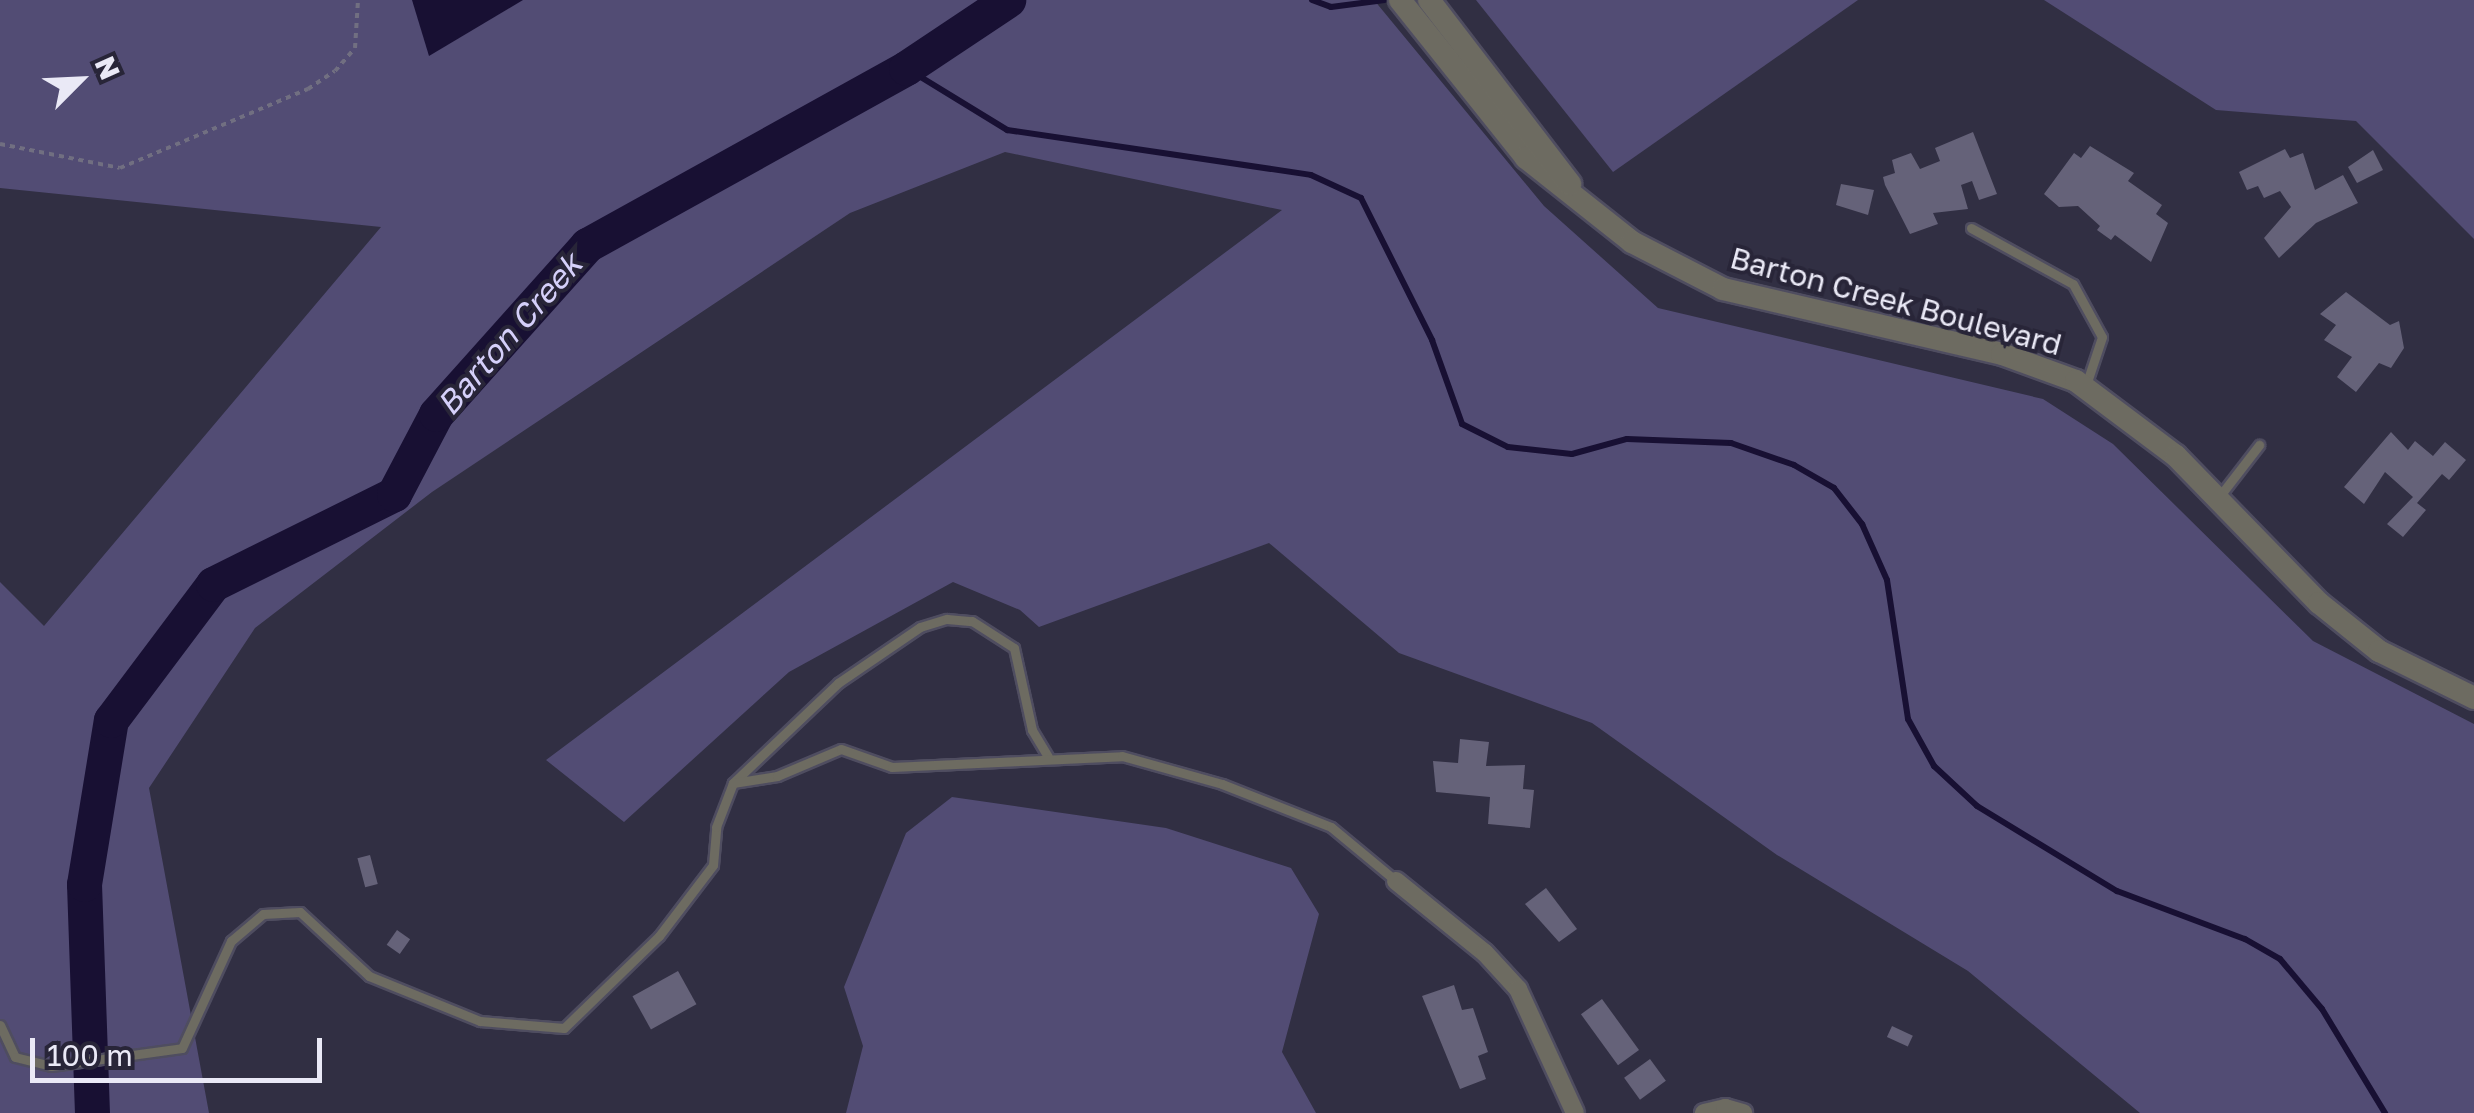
<!DOCTYPE html>
<html>
<head>
<meta charset="utf-8">
<style>
	body { margin:0 }
	#map { position:relative; width:2474px; height:1113px; overflow:hidden; background:#312f43; font-family:"Golos Text",sans-serif }
	div>[style] { position:absolute }
	.green>* { inset:0; background:#524c74 }
	.water>* { inset:0; background:#181033 }
	.stream>* { height:6px; margin:-3px; padding:0 3px; transform-origin:3px; border-radius:3px; background:#181033 }
	.river>* { height:35px; margin:-17.5px; padding:0 17.5px; transform-origin:17.5px; border-radius:17.5px; background:#181033 }
	.building>* { inset:0; background:#656279; transform-origin:0 0 }
	.path>* { height:4px; margin-top:-2px; transform-origin:0; background:repeating-linear-gradient(90deg,#716f81 0 5px,transparent 0 10px) }
	.roads { filter:drop-shadow(2px 0 #4f4d60) drop-shadow(-2px 0 #4f4d60) drop-shadow(0 2px #4f4d60) drop-shadow(0 -2px #4f4d60) }
	.service>* { height:9px; margin:-4.5px; padding:0 4.5px; transform-origin:4.5px; border-radius:4.5px; background:#6d6b61 }
	.minor>* { height:18px; margin:-9px; padding:0 9px; transform-origin:9px; border-radius:9px; background:#6d6b61 }
	.tertiary>* { height:22px; margin:-11px; padding:0 11px; transform-origin:11px; border-radius:11px; background:#6d6b61 }
	span { translate:-50% -50%; white-space:nowrap; text-align:center; line-height:1.15; -webkit-text-stroke:8px #282538; paint-order:stroke }
	.street-label { font-size:30px; color:#eae9f6 }
	.water-label { font-size:32px; color:#d5d0fa; font-style:italic }
	.north { position:absolute; left:30px; top:30px; width:100px; height:100px; -webkit-text-stroke:8px #282538; paint-order:stroke; rotate:66deg; font-size:28px; font-weight:700; line-height:40px; text-align:center; color:#eae9f6 }
	.north::after { content:''; display:block; margin:auto; width:35px; height:45px; background:#eae9f6; clip-path:polygon(50% 0,100% 100%,50% 72%,0 100%) }
	.scale { position:absolute; left:30px; top:1038px; width:292px; height:45px; box-sizing:border-box; border:5px solid #eae9f6; border-top:0; padding-left:12px; font-size:30px; line-height:35px; white-space:nowrap; color:#eae9f6; -webkit-text-stroke:8px #282538; paint-order:stroke }
</style>
</head>
<body>
<div id="map">
	<div class="green">
		<i style="clip-path:polygon(0 0,1374px 0,1544px 206px,1658px 308px,2043px 399px,2113px 444px,2313px 641px,2474px 724px,2474px 1113px,2140px 1113px,1968px 971px,1777px 855px,1592px 723px,1399px 653px,1269px 543px,1039px 627px,1020px 610px,953px 582px,789px 672px,624px 822px,546px 760px,1282px 210px,1005px 152px,850px 213px,432px 492px,255px 628px,149px 788px,209px 1113px,0 1113px,0 582px,44px 626px,381px 227px,0 188px)"></i>
		<i style="clip-path:polygon(1476px 0,1858px 0,1613px 172px)"></i>
		<i style="clip-path:polygon(2044px 0,2474px 0,2474px 239px,2356px 121px,2216px 110px)"></i>
		<i style="clip-path:polygon(952px 797px,1166px 828px,1291px 868px,1319px 914px,1282px 1052px,1316px 1113px,846px 1113px,863px 1046px,844px 987px,906px 833px)"></i>
	</div>
	<div class="water">
		<i style="clip-path:polygon(412px 0,523px 0,429px 56px)"></i>
	</div>
	<div class="stream">
		<i style="left:1312px;top:0;width:20px;rotate:20deg"></i>
		<i style="left:1331px;top:7px;width:54px;rotate:-7.4deg"></i>
		<i style="left:906px;top:68px;width:119px;rotate:31.5deg"></i>
		<i style="left:1007px;top:130px;width:307px;rotate:8.4deg"></i>
		<i style="left:1311px;top:175px;width:55px;rotate:24.7deg"></i>
		<i style="left:1361px;top:198px;width:159px;rotate:63.4deg"></i>
		<i style="left:1432px;top:340px;width:89px;rotate:70.3deg"></i>
		<i style="left:1462px;top:424px;width:51px;rotate:26.6deg"></i>
		<i style="left:1508px;top:447px;width:64px;rotate:6.2deg"></i>
		<i style="left:1572px;top:454px;width:57px;rotate:-15.3deg"></i>
		<i style="left:1627px;top:439px;width:104px;rotate:2.2deg"></i>
		<i style="left:1731px;top:443px;width:67px;rotate:19.2deg"></i>
		<i style="left:1794px;top:465px;width:46px;rotate:29.9deg"></i>
		<i style="left:1834px;top:488px;width:46px;rotate:52.1deg"></i>
		<i style="left:1862px;top:524px;width:61px;rotate:65.9deg"></i>
		<i style="left:1887px;top:580px;width:141px;rotate:81.4deg"></i>
		<i style="left:1908px;top:719px;width:54px;rotate:61deg"></i>
		<i style="left:1934px;top:766px;width:59px;rotate:42.9deg"></i>
		<i style="left:1977px;top:806px;width:164px;rotate:31.3deg"></i>
		<i style="left:2117px;top:891px;width:137px;rotate:20.6deg"></i>
		<i style="left:2245px;top:939px;width:40px;rotate:29.7deg"></i>
		<i style="left:2280px;top:959px;width:65px;rotate:50deg"></i>
		<i style="left:2322px;top:1009px;width:122px;rotate:58.8deg"></i>
	</div>
	<div class="river">
		<i style="left:92px;top:1113px;width:229px;rotate:-92deg"></i>
		<i style="left:84px;top:884px;width:166px;rotate:-80.7deg"></i>
		<i style="left:111px;top:720px;width:170px;rotate:-53.1deg"></i>
		<i style="left:213px;top:584px;width:202px;rotate:-26.4deg"></i>
		<i style="left:394px;top:494px;width:90px;rotate:-62.3deg"></i>
		<i style="left:436px;top:414px;width:227px;rotate:-48.2deg"></i>
		<i style="left:587px;top:245px;width:365px;rotate:-29deg"></i>
		<i style="left:906px;top:68px;width:123px;rotate:-33.7deg"></i>
	</div>
	<div class="building">
		<i style="clip-path:polygon(1973px 132px,1997px 194px,1979px 200px,1972px 181px,1961px 185px,1968px 209px,1933px 213px,1938px 224px,1910px 234px,1885px 185px,1883px 177px,1895px 173px,1892px 160px,1911px 153px,1920px 169px,1940px 161px,1935px 148px)"></i>
		<i style="clip-path:polygon(2090px 146px,2134px 173px,2128px 181px,2162px 205px,2156px 214px,2168px 223px,2151px 262px,2115px 235px,2111px 240px,2097px 230px,2100px 226px,2078px 206px,2059px 207px,2044px 194px,2074px 153px,2081px 158px)"></i>
		<i style="clip-path:polygon(2285px 149px,2290px 158px,2303px 153px,2315px 190px,2343px 175px,2358px 203px,2316px 223px,2279px 258px,2264px 238px,2291px 207px,2280px 191px,2264px 198px,2258px 186px,2247px 190px,2239px 172px)"></i>
		<i style="clip-path:polygon(2373px 150px,2383px 170px,2357px 183px,2348px 167px)"></i>
		<i style="clip-path:polygon(1841px 184px,1874px 190px,1868px 215px,1836px 205px)"></i>
		<i style="clip-path:polygon(2346px 292px,2390px 325px,2399px 321px,2404px 348px,2391px 368px,2379px 363px,2356px 392px,2337px 377px,2352px 357px,2324px 340px,2336px 325px,2320px 314px)"></i>
		<i style="clip-path:polygon(2391px 432px,2408px 450px,2415px 441px,2433px 456px,2445px 442px,2466px 460px,2449px 480px,2442px 474px,2417px 503px,2426px 510px,2403px 537px,2387px 524px,2413px 497px,2385px 472px,2364px 504px,2344px 487px)"></i>
		<i style="clip-path:polygon(1460px 739px,1489px 742px,1486px 766px,1525px 765px,1523px 789px,1534px 790px,1530px 828px,1488px 824px,1490px 797px,1436px 792px,1433px 761px,1458px 763px)"></i>
		<i style="left:370px;top:855px;width:30px;height:13px;rotate:75deg"></i>
		<i style="clip-path:polygon(1546px 888px,1577px 929px,1559px 942px,1525px 904px)"></i>
		<i style="left:397px;top:930px;width:16px;height:18px;rotate:35deg"></i>
		<i style="left:678px;top:971px;width:38px;height:52px;rotate:61deg"></i>
		<i style="clip-path:polygon(1454px 985px,1462px 1010px,1473px 1008px,1488px 1052px,1478px 1056px,1486px 1079px,1460px 1089px,1422px 996px)"></i>
		<i style="left:1602px;top:999px;width:63px;height:26px;rotate:54deg"></i>
		<i style="left:1892px;top:1026px;width:23px;height:12px;rotate:25deg"></i>
		<i style="left:1650px;top:1059px;width:27px;height:32px;rotate:54deg"></i>
	</div>
	<div class="path">
		<i style="left:0;top:144px;width:122px;rotate:11.3deg"></i>
		<i style="left:120px;top:168px;width:204px;rotate:-22.8deg"></i>
		<i style="left:308px;top:89px;width:32px;rotate:-34deg"></i>
		<i style="left:335px;top:71px;width:30px;rotate:-49deg"></i>
		<i style="left:355px;top:48px;width:48px;rotate:-86.4deg"></i>
	</div>
	<div class="roads">
		<div class="service">
			<i style="left:1971px;top:228px;width:116px;rotate:28.8deg"></i>
			<i style="left:2073px;top:284px;width:60px;rotate:61.3deg"></i>
			<i style="left:2102px;top:337px;width:51px;rotate:108.4deg"></i>
			<i style="left:2219px;top:497px;width:66px;rotate:-52.4deg"></i>
			<i style="left:733px;top:783px;width:145px;rotate:-43.6deg"></i>
			<i style="left:838px;top:683px;width:99px;rotate:-34.3deg"></i>
			<i style="left:920px;top:627px;width:28px;rotate:-17deg"></i>
			<i style="left:947px;top:619px;width:25px;rotate:5deg"></i>
			<i style="left:972px;top:621px;width:50px;rotate:32.7deg"></i>
			<i style="left:1014px;top:648px;width:84px;rotate:77.6deg"></i>
			<i style="left:1032px;top:730px;width:31px;rotate:59deg"></i>
			<i style="left:0;top:1025px;width:35px;rotate:65deg"></i>
			<i style="left:15px;top:1057px;width:37px;rotate:14deg"></i>
			<i style="left:51px;top:1066px;width:132px;rotate:-7.8deg"></i>
			<i style="left:182px;top:1048px;width:118px;rotate:-65.4deg"></i>
			<i style="left:231px;top:941px;width:42px;rotate:-40.2deg"></i>
			<i style="left:263px;top:914px;width:37px;rotate:-3deg"></i>
			<i style="left:300px;top:912px;width:94px;rotate:42.8deg"></i>
			<i style="left:369px;top:976px;width:120px;rotate:22.1deg"></i>
			<i style="left:480px;top:1021px;width:84px;rotate:4.8deg"></i>
			<i style="left:564px;top:1028px;width:132px;rotate:-44.1deg"></i>
			<i style="left:659px;top:936px;width:89px;rotate:-52.7deg"></i>
			<i style="left:713px;top:865px;width:38px;rotate:-85deg"></i>
			<i style="left:716px;top:827px;width:47px;rotate:-68.9deg"></i>
			<i style="left:733px;top:783px;width:45px;rotate:-9deg"></i>
			<i style="left:777px;top:776px;width:69px;rotate:-22.9deg"></i>
			<i style="left:841px;top:749px;width:54px;rotate:19.4deg"></i>
			<i style="left:892px;top:767px;width:230px;rotate:-2.7deg"></i>
			<i style="left:1122px;top:756px;width:104px;rotate:15.6deg"></i>
			<i style="left:1222px;top:784px;width:117px;rotate:21.5deg"></i>
			<i style="left:1331px;top:827px;width:85px;rotate:39.7deg"></i>
		</div>
		<div class="minor">
			<i style="left:1396px;top:881px;width:114px;rotate:39deg"></i>
			<i style="left:1485px;top:953px;width:49px;rotate:47.5deg"></i>
			<i style="left:1518px;top:989px;width:136px;rotate:65.3deg"></i>
			<i style="left:1704px;top:1113px;width:22px;rotate:-13deg"></i>
			<i style="left:1725px;top:1108px;width:19px;rotate:16deg"></i>
		</div>
		<div class="tertiary">
			<i style="left:1400px;top:0;width:202px;rotate:51.4deg"></i>
			<i style="left:1526px;top:158px;width:135px;rotate:38.4deg"></i>
			<i style="left:1632px;top:242px;width:102px;rotate:27.3deg"></i>
			<i style="left:1723px;top:289px;width:286px;rotate:13.1deg"></i>
			<i style="left:2002px;top:354px;width:79px;rotate:20deg"></i>
			<i style="left:2076px;top:381px;width:125px;rotate:36.9deg"></i>
			<i style="left:2176px;top:456px;width:205px;rotate:45.8deg"></i>
			<i style="left:2319px;top:603px;width:77px;rotate:38.7deg"></i>
			<i style="left:2379px;top:651px;width:106px;rotate:26.3deg"></i>
			<i style="left:1429px;top:0;width:232px;rotate:52.5deg"></i>
		</div>
	</div>
	<div class="street-label">
		<span style="left:1896px;top:301px;rotate:15deg">Barton Creek Boulevard</span>
	</div>
	<div class="water-label">
		<span style="left:509px;top:334px;rotate:-49deg">Barton Creek</span>
	</div>
	<div class="north">N</div>
	<div class="scale">100 m</div>
</div>
</body>
</html>
